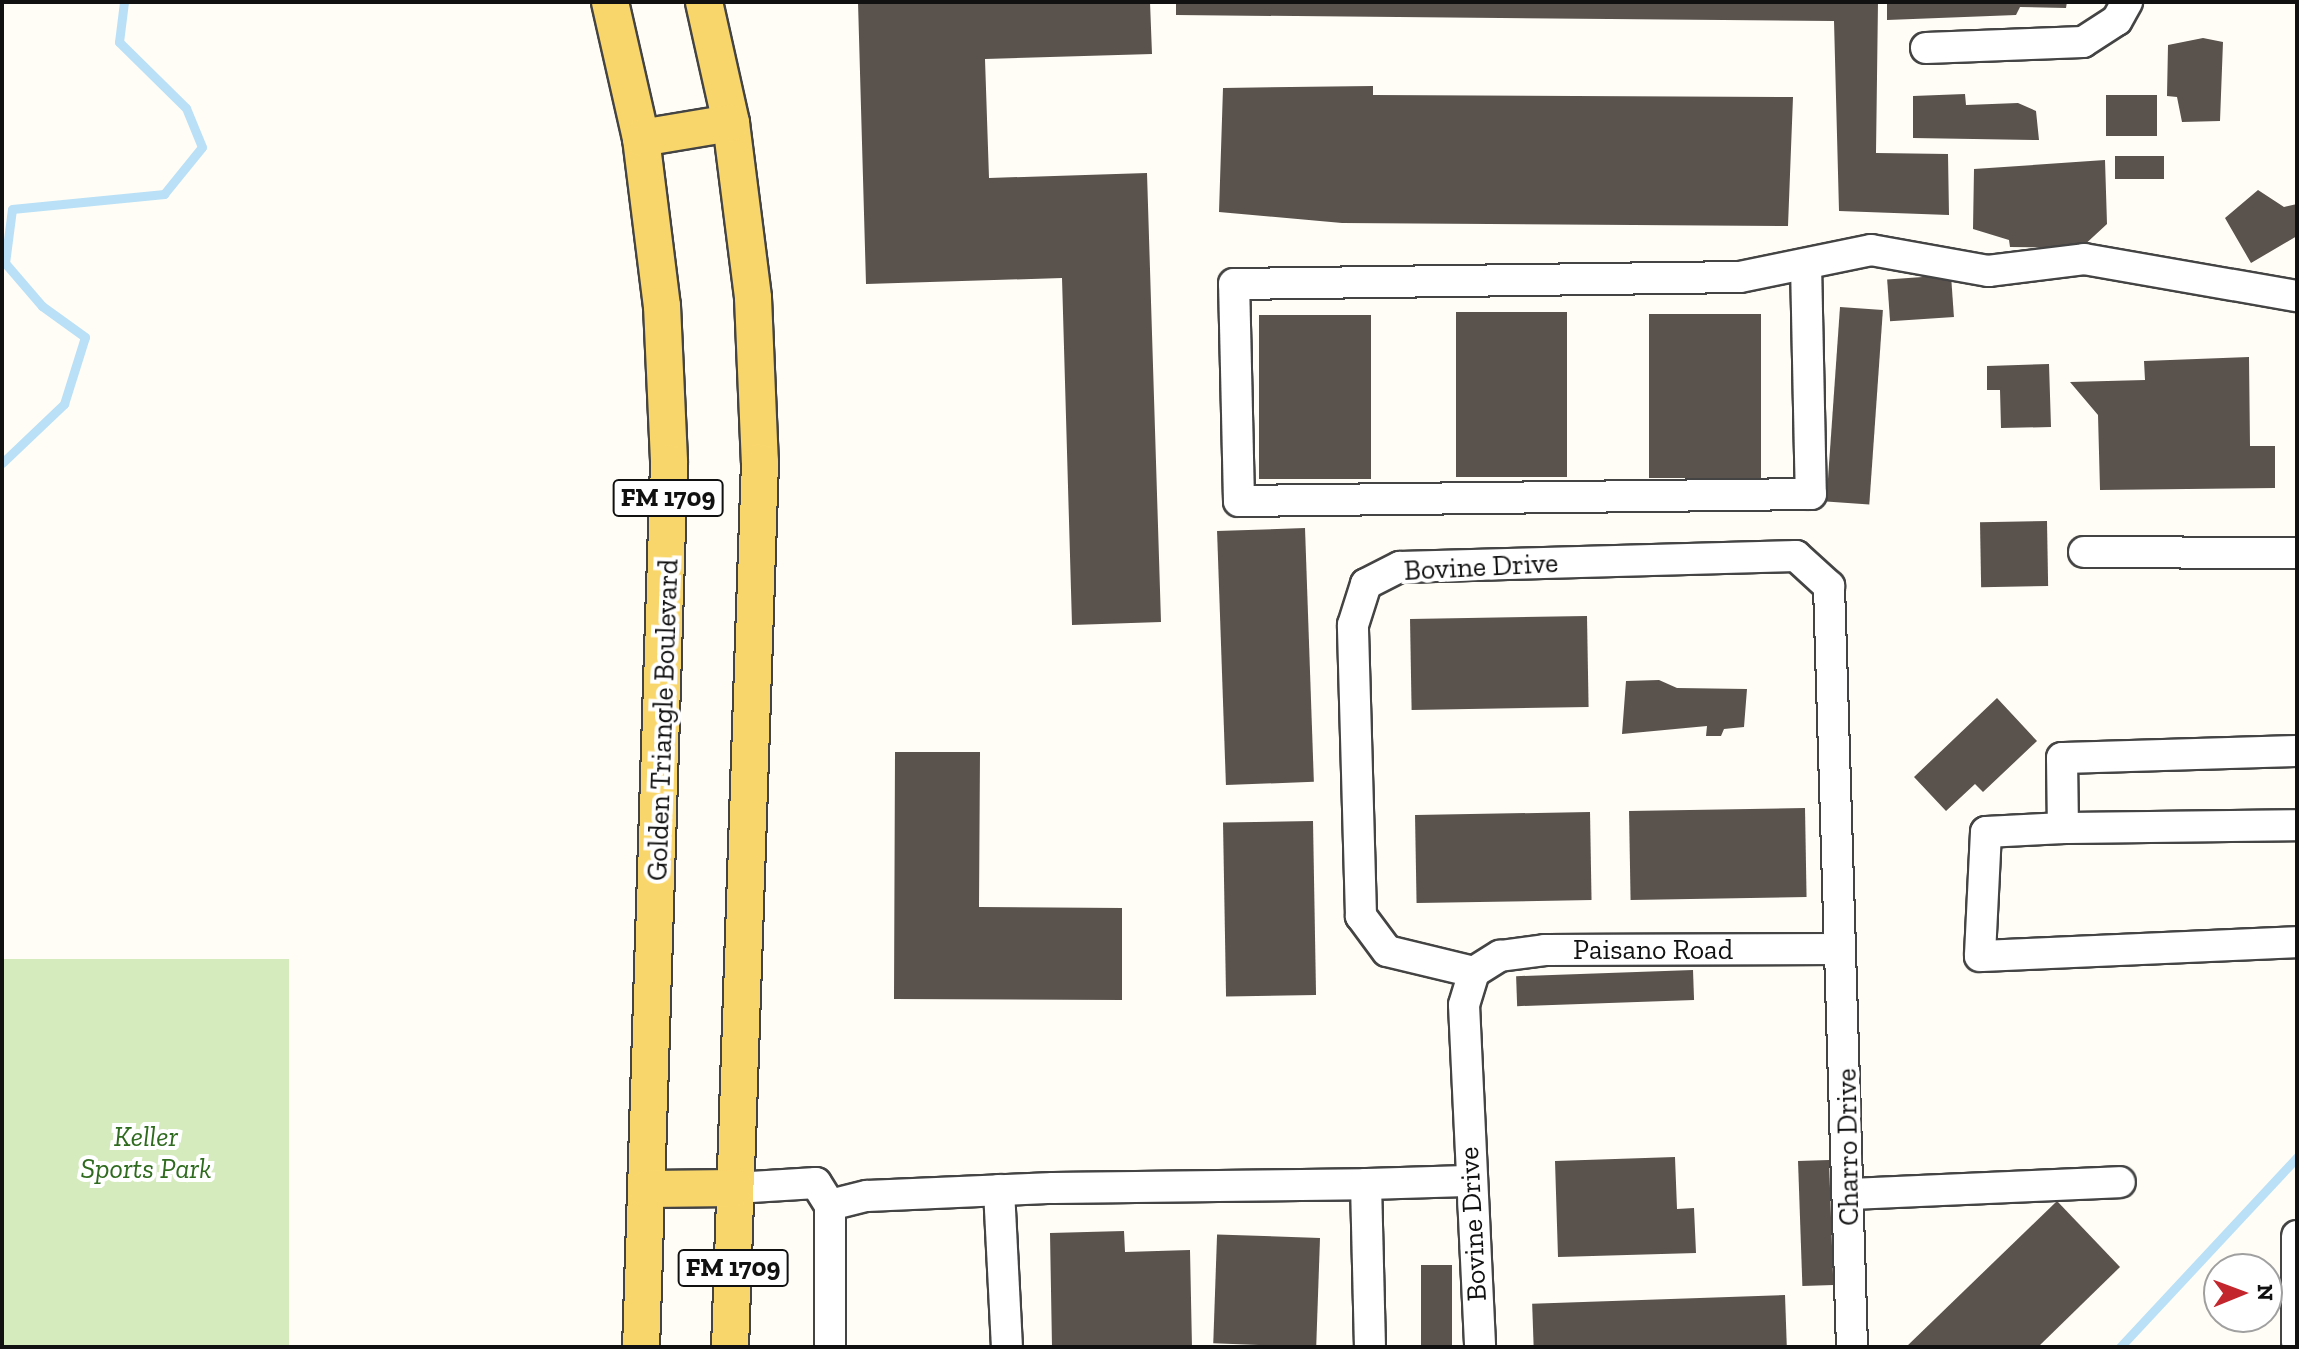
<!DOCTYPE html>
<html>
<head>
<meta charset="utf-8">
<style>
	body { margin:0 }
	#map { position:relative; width:2299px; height:1349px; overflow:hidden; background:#fffdf5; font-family:"Zilla Slab",serif }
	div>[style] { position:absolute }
	.green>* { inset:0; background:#d5ebbd; transform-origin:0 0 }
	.stream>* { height:9px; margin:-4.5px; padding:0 4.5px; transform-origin:4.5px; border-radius:4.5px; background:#b9e0f7 }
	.building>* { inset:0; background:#5a524d; transform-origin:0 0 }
	.roads { filter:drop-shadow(2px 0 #444) drop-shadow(-2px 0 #444) drop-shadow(0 2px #444) drop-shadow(0 -2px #444) }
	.minor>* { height:30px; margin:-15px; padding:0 15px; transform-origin:15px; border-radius:15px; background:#fff }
	.major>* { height:36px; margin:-18px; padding:0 18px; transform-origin:18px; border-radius:18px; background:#f9d66b }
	span { translate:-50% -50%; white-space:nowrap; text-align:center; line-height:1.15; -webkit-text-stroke:8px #fff; paint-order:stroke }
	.shield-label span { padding:2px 6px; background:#fff; border:2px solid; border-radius:6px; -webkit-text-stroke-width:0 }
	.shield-label { font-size:26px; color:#111; font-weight:700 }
	.street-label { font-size:28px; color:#111 }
	.park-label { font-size:28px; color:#2f6b1f; font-style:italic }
	.frame { position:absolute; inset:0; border:4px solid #111; pointer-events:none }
	.north { position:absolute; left:2203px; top:1253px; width:80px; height:80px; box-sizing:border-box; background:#fff; border:2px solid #a0a0a0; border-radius:50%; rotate:89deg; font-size:22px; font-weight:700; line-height:32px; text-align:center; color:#111 }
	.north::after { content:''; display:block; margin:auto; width:28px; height:36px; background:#c4262e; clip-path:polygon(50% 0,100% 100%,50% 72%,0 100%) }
</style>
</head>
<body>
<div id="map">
	<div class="green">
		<i style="left:2px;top:959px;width:287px;height:388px"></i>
	</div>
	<div class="stream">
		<i style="left:2px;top:463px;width:86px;rotate:-43.6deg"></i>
		<i style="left:64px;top:404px;width:70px;rotate:-72.6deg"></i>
		<i style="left:85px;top:337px;width:53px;rotate:-144.2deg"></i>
		<i style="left:42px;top:306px;width:57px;rotate:-130.7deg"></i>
		<i style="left:5px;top:263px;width:54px;rotate:-82.6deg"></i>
		<i style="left:12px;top:209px;width:153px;rotate:-5.6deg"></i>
		<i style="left:164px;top:194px;width:60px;rotate:-51deg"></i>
		<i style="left:202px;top:147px;width:42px;rotate:-112.3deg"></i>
		<i style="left:186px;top:108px;width:94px;rotate:-135.4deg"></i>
		<i style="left:119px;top:42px;width:40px;rotate:-82.9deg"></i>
		<i style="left:2120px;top:1347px;width:260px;rotate:-47deg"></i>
	</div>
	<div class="building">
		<i style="clip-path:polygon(858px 2px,1150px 2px,1152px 54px,985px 59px,989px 178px,1147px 173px,1161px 622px,1072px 625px,1062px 278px,866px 284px)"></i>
		<i style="clip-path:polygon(1176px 2px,1878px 2px,1876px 153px,1948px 154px,1949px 215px,1839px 211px,1834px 21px,1176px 15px)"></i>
		<i style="clip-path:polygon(1887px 2px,2067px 2px,2066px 8px,2020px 7px,2016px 15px,1887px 20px)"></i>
		<i style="clip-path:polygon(2203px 38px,2223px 42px,2220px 121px,2182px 122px,2177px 97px,2167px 96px,2168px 45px)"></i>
		<i style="clip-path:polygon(1373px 86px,1373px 95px,1793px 97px,1788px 226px,1342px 223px,1219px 212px,1223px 88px)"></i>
		<i style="clip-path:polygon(1965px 94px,1966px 105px,2018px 103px,2036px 111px,2039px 140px,1913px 138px,1913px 96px)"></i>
		<i style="left:2106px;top:95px;width:51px;height:41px"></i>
		<i style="left:2115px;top:156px;width:49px;height:23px"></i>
		<i style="clip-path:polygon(2105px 160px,2107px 224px,2081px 248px,2010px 247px,2009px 240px,1973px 229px,1974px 169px)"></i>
		<i style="clip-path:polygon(2258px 190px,2284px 207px,2297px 204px,2297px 236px,2251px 263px,2225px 218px)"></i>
		<i style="left:1951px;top:275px;width:42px;height:64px;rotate:86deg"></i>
		<i style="left:1840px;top:307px;width:43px;height:195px;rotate:4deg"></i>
		<i style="left:1456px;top:312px;width:111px;height:165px"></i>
		<i style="left:1761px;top:314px;width:164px;height:112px;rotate:90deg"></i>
		<i style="left:1259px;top:315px;width:112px;height:164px"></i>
		<i style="clip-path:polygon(2249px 357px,2250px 446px,2275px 446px,2275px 488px,2100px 490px,2098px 415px,2070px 382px,2145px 380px,2144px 361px)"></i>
		<i style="clip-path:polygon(2049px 364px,2051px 427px,2001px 428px,2000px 390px,1987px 390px,1987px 366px)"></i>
		<i style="left:2047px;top:521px;width:65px;height:67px;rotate:89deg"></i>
		<i style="left:1305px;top:528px;width:254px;height:88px;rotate:88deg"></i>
		<i style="left:1587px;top:616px;width:91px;height:177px;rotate:89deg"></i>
		<i style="clip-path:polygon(1659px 680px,1677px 688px,1747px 689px,1744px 727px,1724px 729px,1721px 736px,1706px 736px,1707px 726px,1622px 734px,1626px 681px)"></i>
		<i style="clip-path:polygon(1997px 698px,2037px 741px,1983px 792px,1975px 784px,1946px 811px,1914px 777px)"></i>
		<i style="clip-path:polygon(895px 752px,980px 752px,979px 907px,1122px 908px,1122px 1000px,894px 999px)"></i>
		<i style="left:1805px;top:808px;width:89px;height:176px;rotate:89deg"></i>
		<i style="left:1590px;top:812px;width:88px;height:175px;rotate:89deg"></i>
		<i style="left:1313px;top:821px;width:174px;height:90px;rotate:89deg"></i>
		<i style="left:1693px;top:970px;width:30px;height:177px;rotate:88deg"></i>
		<i style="clip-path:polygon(1675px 1157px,1677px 1209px,1694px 1208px,1696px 1253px,1558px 1257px,1555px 1161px)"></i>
		<i style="left:1829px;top:1160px;width:125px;height:31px;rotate:88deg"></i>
		<i style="clip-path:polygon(2057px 1201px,2120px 1267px,2038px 1347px,1906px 1347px)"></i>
		<i style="clip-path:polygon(1124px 1231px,1125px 1252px,1190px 1250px,1192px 1347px,1052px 1347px,1050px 1233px)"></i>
		<i style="left:1320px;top:1238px;width:109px;height:103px;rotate:92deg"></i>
		<i style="left:1421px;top:1265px;width:31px;height:82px"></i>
		<i style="left:1785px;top:1295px;width:52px;height:253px;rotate:88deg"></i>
	</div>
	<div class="roads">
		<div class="minor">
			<i style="left:1926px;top:48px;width:157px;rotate:-2.2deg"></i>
			<i style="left:2083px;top:42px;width:40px;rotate:-32.9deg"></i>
			<i style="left:2117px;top:20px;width:21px;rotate:-61deg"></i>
			<i style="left:1806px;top:264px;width:230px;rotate:88.8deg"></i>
			<i style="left:1811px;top:494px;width:572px;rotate:179.3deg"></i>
			<i style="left:1239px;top:501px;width:217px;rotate:-91.3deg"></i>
			<i style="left:1234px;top:284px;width:506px;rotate:-0.79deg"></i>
			<i style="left:1740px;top:277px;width:134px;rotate:-11.6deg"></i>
			<i style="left:1871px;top:250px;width:119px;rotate:10.2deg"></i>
			<i style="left:1988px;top:271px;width:97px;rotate:-7.1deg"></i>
			<i style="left:2084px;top:259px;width:216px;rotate:9.9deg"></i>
			<i style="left:2084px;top:552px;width:213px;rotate:0.3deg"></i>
			<i style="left:2297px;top:751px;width:235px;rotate:178.3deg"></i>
			<i style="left:2062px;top:758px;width:70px;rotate:89.2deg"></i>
			<i style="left:2063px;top:828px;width:77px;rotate:177deg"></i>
			<i style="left:1986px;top:832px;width:124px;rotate:92.8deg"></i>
			<i style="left:1980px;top:956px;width:317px;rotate:-2.5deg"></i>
			<i style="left:2063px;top:828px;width:234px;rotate:-0.7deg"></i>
			<i style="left:1474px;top:972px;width:89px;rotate:-166.4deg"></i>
			<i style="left:1387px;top:951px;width:44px;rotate:-126.6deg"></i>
			<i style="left:1361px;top:916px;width:291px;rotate:-91.6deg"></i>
			<i style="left:1353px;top:625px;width:43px;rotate:-72.4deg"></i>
			<i style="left:1366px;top:584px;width:38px;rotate:-27deg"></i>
			<i style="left:1400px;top:567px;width:396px;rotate:-1.6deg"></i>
			<i style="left:1796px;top:556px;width:45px;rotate:42.3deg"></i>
			<i style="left:1829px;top:586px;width:761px;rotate:88.27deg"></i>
			<i style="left:1474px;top:972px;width:34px;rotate:107deg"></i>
			<i style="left:1464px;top:1005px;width:342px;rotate:87.3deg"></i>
			<i style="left:1474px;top:972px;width:31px;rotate:-32deg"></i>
			<i style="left:1500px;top:956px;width:45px;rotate:-7.6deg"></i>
			<i style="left:1545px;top:950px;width:293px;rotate:-0.2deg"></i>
			<i style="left:1366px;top:1184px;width:102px;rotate:-1.7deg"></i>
			<i style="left:735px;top:1188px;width:81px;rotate:-3.5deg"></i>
			<i style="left:816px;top:1183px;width:26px;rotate:58deg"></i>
			<i style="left:830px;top:1205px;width:142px;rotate:90deg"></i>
			<i style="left:999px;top:1190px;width:157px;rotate:87.1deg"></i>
			<i style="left:1849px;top:1194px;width:271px;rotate:-2.5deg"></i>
			<i style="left:830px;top:1205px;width:38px;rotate:-14deg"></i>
			<i style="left:867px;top:1196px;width:186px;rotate:-2.5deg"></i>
			<i style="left:1053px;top:1188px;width:313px;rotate:-0.7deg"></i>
			<i style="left:1366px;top:1184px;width:163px;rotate:88.6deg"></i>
			<i style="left:2297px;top:1236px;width:107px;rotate:90deg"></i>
		</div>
		<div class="major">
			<i style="left:610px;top:2px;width:139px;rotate:77.2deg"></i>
			<i style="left:641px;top:138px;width:169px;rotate:82.9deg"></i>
			<i style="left:662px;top:306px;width:157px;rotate:87.4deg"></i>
			<i style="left:669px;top:463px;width:884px;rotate:91.81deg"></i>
			<i style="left:704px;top:2px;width:124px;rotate:77.4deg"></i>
			<i style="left:731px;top:123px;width:176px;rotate:82.8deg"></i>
			<i style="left:753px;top:298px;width:164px;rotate:87.6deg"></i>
			<i style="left:760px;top:462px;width:886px;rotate:91.94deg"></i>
			<i style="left:641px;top:138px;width:91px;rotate:-9.5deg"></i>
			<i style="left:647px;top:1189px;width:88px;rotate:-0.7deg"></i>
		</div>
	</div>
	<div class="shield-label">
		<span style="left:668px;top:498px">FM 1709</span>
		<span style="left:733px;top:1268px">FM 1709</span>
	</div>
	<div class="street-label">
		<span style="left:1481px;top:567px;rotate:-3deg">Bovine Drive</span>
		<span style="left:663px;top:720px;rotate:-88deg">Golden Triangle Boulevard</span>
		<span style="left:1653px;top:950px">Paisano Road</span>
		<span style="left:1848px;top:1147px;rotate:-91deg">Charro Drive</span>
		<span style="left:1473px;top:1224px;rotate:-93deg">Bovine Drive</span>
	</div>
	<div class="park-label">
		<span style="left:146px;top:1153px">Keller<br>Sports Park</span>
	</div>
	<div class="frame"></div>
	<div class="north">N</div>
</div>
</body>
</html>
